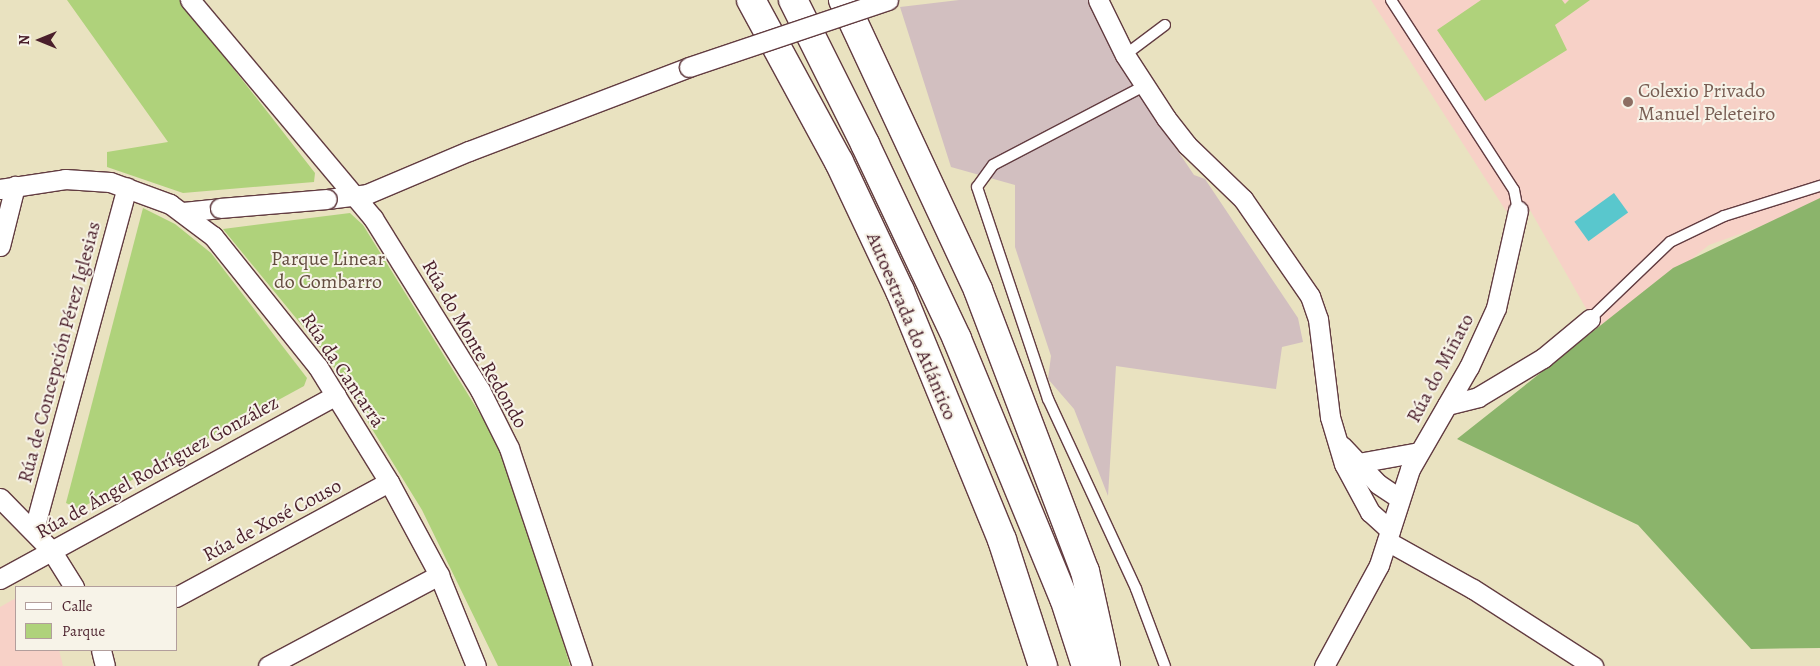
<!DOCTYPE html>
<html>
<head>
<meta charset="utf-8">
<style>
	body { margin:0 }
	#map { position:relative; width:1820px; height:666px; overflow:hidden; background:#e9e2c0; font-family:Alegreya,serif }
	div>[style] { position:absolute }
	.built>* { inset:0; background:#f7d1c7 }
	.industrial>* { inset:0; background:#d2bfc0 }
	.green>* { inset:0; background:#afd27b }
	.forest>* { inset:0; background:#8bb46b }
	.water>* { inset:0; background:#59c7cd; transform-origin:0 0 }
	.roads { filter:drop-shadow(1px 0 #623c41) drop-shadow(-1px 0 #623c41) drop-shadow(0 1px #623c41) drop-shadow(0 -1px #623c41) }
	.service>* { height:10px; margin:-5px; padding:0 5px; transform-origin:5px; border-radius:5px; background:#fff }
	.minor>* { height:19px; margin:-9.5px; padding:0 9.5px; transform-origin:9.5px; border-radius:9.5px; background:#fff }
	.motorway>* { height:28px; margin:-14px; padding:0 14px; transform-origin:14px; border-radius:14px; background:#fff }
	.bridges { filter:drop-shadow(1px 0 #623c41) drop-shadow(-1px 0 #623c41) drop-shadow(0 1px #623c41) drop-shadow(0 -1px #623c41) }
	.minor-bridge>* { height:19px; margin:-9.5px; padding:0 9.5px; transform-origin:9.5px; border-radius:9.5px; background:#fff }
	.dots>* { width:14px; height:14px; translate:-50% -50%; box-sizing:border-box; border:2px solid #f7f3e8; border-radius:50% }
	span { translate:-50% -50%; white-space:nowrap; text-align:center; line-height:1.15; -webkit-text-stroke:4px #f7f3e8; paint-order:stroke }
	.education-label { font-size:20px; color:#785e54 }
	.left { translate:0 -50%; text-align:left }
	.park-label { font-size:20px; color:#634c3f }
	.street-label { font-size:20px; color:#4a1f2b }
	.legend { position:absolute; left:15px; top:586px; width:162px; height:65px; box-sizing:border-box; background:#f7f3e8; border:1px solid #b29e9c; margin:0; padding:6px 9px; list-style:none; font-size:15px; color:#4a1f2b }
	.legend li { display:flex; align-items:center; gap:10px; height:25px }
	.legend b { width:25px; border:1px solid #b29e9c }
	.north { position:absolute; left:15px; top:15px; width:50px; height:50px; -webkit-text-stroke:4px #f7f3e8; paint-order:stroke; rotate:270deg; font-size:14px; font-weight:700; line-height:20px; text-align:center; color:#4a1f2b }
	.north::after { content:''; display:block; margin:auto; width:18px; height:22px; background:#4a1f2b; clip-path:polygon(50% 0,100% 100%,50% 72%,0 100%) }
</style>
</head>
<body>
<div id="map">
	<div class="built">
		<i style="clip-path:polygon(1371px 0,1820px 0,1820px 205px,1709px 245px,1600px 333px,1530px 210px,1506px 211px)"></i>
		<i style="clip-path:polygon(16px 598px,16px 650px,59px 650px,63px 666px,0 666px,0 607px)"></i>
	</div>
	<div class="industrial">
		<i style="clip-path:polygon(959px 0,1090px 0,1124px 71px,1194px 175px,1205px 179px,1298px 318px,1303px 342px,1282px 347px,1276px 389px,1116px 366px,1108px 496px,1074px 409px,1048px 379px,1051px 356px,1015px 247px,1015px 185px,951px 167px,900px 7px)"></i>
	</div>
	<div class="green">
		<i style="clip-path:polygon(67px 0,180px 0,315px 173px,314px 182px,183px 193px,107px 167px,107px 152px,168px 142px)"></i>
		<i style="clip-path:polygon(1481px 0,1562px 0,1565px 4px,1569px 0,1590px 0,1555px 25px,1567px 50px,1485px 101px,1437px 30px)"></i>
		<i style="clip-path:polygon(143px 208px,175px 224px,211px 253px,307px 378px,304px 386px,79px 509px,66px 503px)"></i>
		<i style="clip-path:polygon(350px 213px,363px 225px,500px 446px,546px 580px,570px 666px,498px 666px,422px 510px,327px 356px,223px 229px)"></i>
	</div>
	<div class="forest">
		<i style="clip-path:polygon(1820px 198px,1820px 648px,1751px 649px,1638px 525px,1457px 439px,1673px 268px)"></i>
	</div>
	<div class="water">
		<i style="left:1614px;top:193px;width:24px;height:49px;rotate:54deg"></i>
	</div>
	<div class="roads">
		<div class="service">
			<i style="left:1391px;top:0;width:226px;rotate:57.1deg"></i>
			<i style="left:1514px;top:190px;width:20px;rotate:79deg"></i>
			<i style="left:1125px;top:55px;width:50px;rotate:-36.9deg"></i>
			<i style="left:1144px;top:86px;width:170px;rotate:152.4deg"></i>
			<i style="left:993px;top:165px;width:27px;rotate:126deg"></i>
			<i style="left:977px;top:187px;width:224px;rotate:71.5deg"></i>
			<i style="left:1048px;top:399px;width:209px;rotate:65.1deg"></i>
			<i style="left:1136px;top:589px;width:82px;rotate:69.4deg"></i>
			<i style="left:1590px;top:319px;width:111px;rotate:-43.9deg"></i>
			<i style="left:1670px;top:242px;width:60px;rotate:-25.7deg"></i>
			<i style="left:1724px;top:216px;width:101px;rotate:-17.4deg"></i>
		</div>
		<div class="minor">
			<i style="left:190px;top:0;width:285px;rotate:50deg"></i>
			<i style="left:373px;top:218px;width:203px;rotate:58.1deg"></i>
			<i style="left:480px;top:390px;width:65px;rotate:63.4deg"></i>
			<i style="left:509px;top:448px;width:230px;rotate:71.5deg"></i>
			<i style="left:1098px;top:0;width:61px;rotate:63.9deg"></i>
			<i style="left:1125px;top:55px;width:75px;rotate:56.9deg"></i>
			<i style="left:1166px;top:118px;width:34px;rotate:52deg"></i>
			<i style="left:1187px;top:145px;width:78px;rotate:44deg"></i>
			<i style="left:1243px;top:199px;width:118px;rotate:55.4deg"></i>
			<i style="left:1310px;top:296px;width:24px;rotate:71deg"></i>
			<i style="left:1318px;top:319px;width:99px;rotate:83deg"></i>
			<i style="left:1330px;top:417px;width:49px;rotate:73.4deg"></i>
			<i style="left:1344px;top:464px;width:55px;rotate:61.6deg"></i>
			<i style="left:1370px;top:512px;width:27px;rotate:42deg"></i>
			<i style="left:0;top:189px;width:66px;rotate:-8.7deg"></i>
			<i style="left:65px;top:179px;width:45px;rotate:3.8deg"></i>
			<i style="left:110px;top:182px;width:64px;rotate:20.1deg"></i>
			<i style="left:170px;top:204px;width:54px;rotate:36.7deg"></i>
			<i style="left:213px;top:236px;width:168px;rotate:51.3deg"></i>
			<i style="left:318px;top:367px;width:135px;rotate:58.3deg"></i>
			<i style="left:389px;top:482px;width:106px;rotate:61.7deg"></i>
			<i style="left:439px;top:575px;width:98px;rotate:67.9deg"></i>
			<i style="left:327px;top:199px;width:40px;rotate:-7.1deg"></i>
			<i style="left:367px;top:194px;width:111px;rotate:-22.9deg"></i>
			<i style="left:469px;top:151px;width:235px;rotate:-20.9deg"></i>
			<i style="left:183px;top:212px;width:37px;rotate:-6deg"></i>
			<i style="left:0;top:246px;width:62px;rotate:-76deg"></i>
			<i style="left:1447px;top:405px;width:32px;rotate:-14deg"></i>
			<i style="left:1478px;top:397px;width:76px;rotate:-31deg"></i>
			<i style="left:1543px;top:358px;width:61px;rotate:-39.7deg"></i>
			<i style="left:1342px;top:446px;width:52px;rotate:46.5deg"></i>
			<i style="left:1378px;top:484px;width:25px;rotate:34deg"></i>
			<i style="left:1358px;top:463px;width:62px;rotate:-10.2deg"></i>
			<i style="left:0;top:498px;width:73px;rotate:45.6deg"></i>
			<i style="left:51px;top:550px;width:44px;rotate:58.1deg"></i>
			<i style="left:34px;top:529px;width:354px;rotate:-74.8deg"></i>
			<i style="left:1387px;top:541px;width:98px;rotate:29.2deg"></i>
			<i style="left:1473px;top:589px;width:143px;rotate:32.7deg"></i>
			<i style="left:0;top:579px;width:383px;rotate:-28.7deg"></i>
			<i style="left:176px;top:597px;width:242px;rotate:-28.4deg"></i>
			<i style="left:101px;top:650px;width:16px;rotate:76deg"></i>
			<i style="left:268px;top:666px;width:194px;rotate:-28deg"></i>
			<i style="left:1324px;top:666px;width:115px;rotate:-61.4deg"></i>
			<i style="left:1379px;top:565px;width:101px;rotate:-72.1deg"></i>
			<i style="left:1410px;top:469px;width:118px;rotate:-60deg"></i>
			<i style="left:1469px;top:367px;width:65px;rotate:-65.4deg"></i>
			<i style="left:1496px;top:308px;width:100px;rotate:-77.3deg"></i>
		</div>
		<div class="motorway">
			<i style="left:751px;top:0;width:184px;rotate:61.5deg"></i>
			<i style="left:839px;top:162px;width:143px;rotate:64.7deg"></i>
			<i style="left:900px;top:291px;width:269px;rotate:67.7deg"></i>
			<i style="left:1002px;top:540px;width:133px;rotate:72deg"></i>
			<i style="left:793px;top:0;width:161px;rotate:63.4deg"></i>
			<i style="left:865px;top:144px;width:216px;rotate:64.7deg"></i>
			<i style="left:957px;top:339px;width:280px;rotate:67.6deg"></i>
			<i style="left:1064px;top:598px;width:71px;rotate:72.1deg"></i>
			<i style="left:843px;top:0;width:320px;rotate:65deg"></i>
			<i style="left:978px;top:290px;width:301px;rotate:69.2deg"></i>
			<i style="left:1085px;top:571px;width:97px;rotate:77.5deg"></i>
		</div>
	</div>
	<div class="bridges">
		<div class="minor-bridge">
			<i style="left:689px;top:67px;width:210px;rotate:-18.6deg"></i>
			<i style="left:220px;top:208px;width:107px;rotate:-4.8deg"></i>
		</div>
	</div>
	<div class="dots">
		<i style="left:1628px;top:102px;background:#8d6e63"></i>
	</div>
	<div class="education-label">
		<span class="left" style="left:1638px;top:102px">Colexio Privado<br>Manuel Peleteiro</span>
	</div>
	<div class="park-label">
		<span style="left:328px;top:270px">Parque Linear<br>do Combarro</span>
	</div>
	<div class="street-label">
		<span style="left:912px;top:326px;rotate:67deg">Autoestrada do Atlántico</span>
		<span style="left:475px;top:344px;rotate:60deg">Rúa do Monte Redondo</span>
		<span style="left:59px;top:352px;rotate:-75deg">Rúa de Concepción Pérez Iglesias</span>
		<span style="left:1440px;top:368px;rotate:-62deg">Rúa do Miñato</span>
		<span style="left:343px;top:370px;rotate:56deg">Rúa da Cantarrá</span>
		<span style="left:157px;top:467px;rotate:-29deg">Rúa de Ángel Rodríguez González</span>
		<span style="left:272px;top:520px;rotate:-28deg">Rúa de Xosé Couso</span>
	</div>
	<ul class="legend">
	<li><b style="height:6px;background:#fff"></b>Calle</li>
	<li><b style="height:14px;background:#afd27b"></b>Parque</li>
	</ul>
	<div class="north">N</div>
</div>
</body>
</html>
